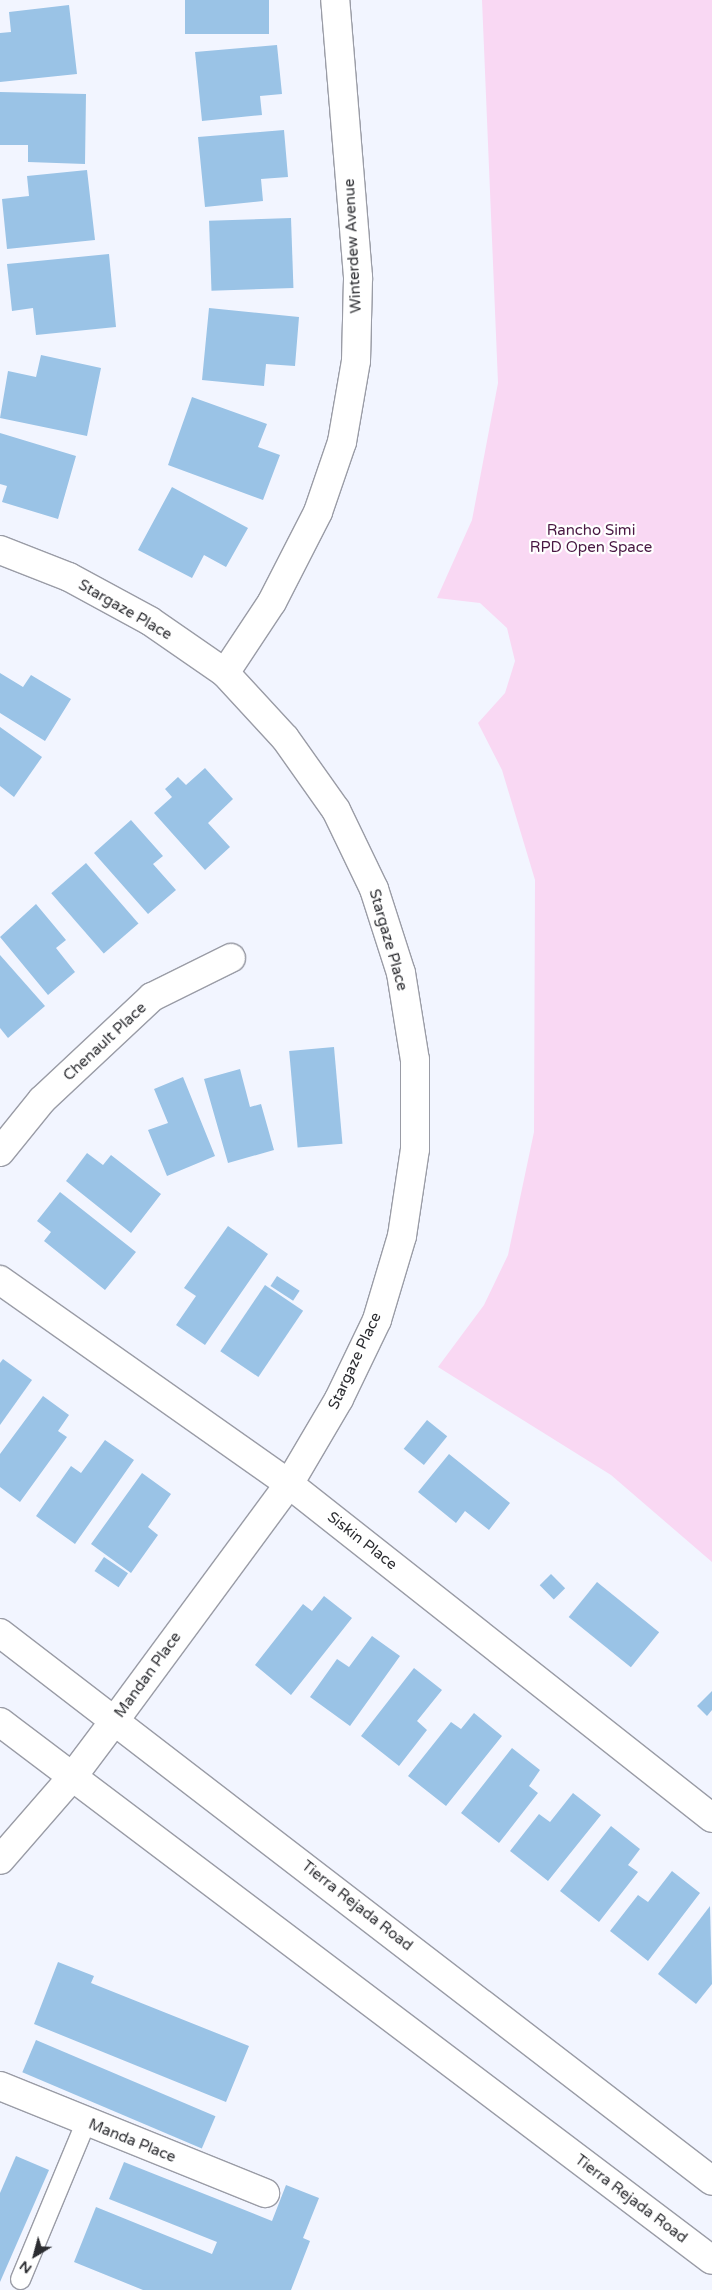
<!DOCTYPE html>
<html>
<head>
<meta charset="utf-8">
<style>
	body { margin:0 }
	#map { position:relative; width:712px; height:2290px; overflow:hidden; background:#f2f5ff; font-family:"Varela Round",sans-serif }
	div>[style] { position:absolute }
	.green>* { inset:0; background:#f9d8f3 }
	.building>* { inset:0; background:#9ac3e6; transform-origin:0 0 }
	.roads { filter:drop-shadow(1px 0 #9a9ca6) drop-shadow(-1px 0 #9a9ca6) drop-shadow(0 1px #9a9ca6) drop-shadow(0 -1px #9a9ca6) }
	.lane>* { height:19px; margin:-9.5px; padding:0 9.5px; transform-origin:9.5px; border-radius:9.5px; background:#fff }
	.street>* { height:28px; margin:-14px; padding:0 14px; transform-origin:14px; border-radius:14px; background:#fff }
	.secondary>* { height:28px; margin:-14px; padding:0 14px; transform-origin:14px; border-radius:14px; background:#fff }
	span { translate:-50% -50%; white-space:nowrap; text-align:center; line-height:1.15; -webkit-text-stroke:4.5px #fff; paint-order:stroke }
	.street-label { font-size:15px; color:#2c2d31 }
	.park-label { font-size:15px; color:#491843 }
	.north { position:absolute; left:10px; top:2230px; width:50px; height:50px; -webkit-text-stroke:4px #fff; paint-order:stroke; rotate:217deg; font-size:14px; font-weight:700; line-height:20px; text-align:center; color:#2c2d31 }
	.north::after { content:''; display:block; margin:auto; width:18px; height:22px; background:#2c2d31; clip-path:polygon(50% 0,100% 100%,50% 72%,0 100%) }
</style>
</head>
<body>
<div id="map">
	<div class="green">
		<i style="clip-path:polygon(482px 0,712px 0,712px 1562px,611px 1475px,438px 1367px,484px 1305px,508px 1255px,534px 1132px,535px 880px,502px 770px,478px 723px,505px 693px,515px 661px,507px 628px,480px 603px,437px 598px,472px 520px,498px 383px)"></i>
	</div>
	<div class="building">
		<i style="left:185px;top:0;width:84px;height:34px"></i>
		<i style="clip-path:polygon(69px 5px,77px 74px,0 82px,0 33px,11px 32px,9px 12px)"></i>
		<i style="clip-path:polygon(277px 45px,282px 94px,260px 96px,262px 115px,202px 121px,195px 52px)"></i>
		<i style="clip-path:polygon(0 92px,86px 94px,85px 164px,28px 162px,28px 145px,0 145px)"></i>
		<i style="clip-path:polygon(284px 130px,288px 177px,261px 179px,263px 201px,205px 207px,198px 137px)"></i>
		<i style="clip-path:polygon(87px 170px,95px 240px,7px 249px,2px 199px,29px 196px,27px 176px)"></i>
		<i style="left:291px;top:218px;width:70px;height:82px;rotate:88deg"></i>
		<i style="clip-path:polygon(109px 254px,116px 327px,36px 335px,33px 308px,12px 311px,7px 264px)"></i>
		<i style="clip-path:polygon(209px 308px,299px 317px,295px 366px,266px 364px,264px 386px,202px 380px)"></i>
		<i style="clip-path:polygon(41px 355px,101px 368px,87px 436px,0 418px,8px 371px,36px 377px)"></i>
		<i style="clip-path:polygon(192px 397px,267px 424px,258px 447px,280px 455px,263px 500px,168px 465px)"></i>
		<i style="clip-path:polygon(0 433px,76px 456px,58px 519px,2px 502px,7px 486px,0 484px)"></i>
		<i style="clip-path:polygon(172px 487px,248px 528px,226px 567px,204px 555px,192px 578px,138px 550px)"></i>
		<i style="clip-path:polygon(0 673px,23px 687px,31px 675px,71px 699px,45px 741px,0 713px)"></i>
		<i style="clip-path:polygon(0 727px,42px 757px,14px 797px,0 786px)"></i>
		<i style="clip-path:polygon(205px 768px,233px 799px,208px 823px,230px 847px,205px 870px,154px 813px,172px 797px,165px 789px,178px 777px,186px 785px)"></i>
		<i style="clip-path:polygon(131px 820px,163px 856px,153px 864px,176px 890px,148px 914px,94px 853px)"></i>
		<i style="left:86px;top:863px;width:80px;height:46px;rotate:49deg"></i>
		<i style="clip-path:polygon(36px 904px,66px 940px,56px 948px,75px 972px,48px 995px,0 937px)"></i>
		<i style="clip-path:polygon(0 955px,45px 1006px,8px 1038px,0 1028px)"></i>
		<i style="left:334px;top:1047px;width:97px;height:45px;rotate:85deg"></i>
		<i style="clip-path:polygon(240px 1069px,250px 1107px,261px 1104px,274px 1150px,228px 1163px,204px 1079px)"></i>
		<i style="clip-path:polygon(183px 1077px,215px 1156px,167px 1176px,148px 1130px,168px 1123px,154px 1089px)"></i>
		<i style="clip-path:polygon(87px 1153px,103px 1165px,111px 1155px,161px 1194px,131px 1233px,66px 1181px)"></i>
		<i style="clip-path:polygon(60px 1192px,136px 1252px,105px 1290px,44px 1241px,51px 1232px,37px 1221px)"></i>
		<i style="clip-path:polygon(228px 1226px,268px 1254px,205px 1345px,176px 1325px,196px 1296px,184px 1288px)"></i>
		<i style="left:277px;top:1276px;width:27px;height:12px;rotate:33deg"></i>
		<i style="left:265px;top:1285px;width:46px;height:80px;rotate:34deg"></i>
		<i style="clip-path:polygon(3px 1359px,32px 1380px,0 1425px,0 1363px)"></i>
		<i style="clip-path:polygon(43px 1396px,69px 1415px,58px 1431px,67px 1437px,20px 1502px,0 1487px,0 1454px)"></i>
		<i style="left:427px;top:1420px;width:26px;height:37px;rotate:39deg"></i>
		<i style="clip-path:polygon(105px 1440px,134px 1460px,75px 1544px,36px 1516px,71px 1466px,81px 1473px)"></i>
		<i style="clip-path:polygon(449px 1454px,510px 1503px,489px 1530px,465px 1511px,456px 1523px,418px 1492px)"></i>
		<i style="clip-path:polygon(142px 1473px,171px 1494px,148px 1527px,158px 1535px,131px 1573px,91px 1544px)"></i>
		<i style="left:104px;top:1557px;width:29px;height:17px;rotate:34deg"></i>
		<i style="left:551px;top:1574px;width:20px;height:16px;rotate:45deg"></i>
		<i style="left:597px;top:1582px;width:80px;height:45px;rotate:39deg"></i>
		<i style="clip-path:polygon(324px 1596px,352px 1618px,291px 1695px,255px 1665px,303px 1604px,312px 1611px)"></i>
		<i style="clip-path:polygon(372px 1636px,400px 1656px,350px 1726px,310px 1697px,337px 1659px,349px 1667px)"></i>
		<i style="clip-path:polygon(414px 1668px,442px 1690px,417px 1721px,427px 1730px,399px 1766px,361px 1736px)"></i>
		<i style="clip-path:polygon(712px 1691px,712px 1710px,707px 1716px,697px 1706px)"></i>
		<i style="clip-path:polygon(474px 1713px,502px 1736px,446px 1806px,408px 1776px,451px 1722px,461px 1729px)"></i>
		<i style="clip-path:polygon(512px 1748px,540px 1770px,529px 1786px,538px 1793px,499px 1843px,461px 1813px)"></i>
		<i style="clip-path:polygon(573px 1793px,601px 1815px,548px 1881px,510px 1851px,539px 1814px,550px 1822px)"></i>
		<i style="clip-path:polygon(611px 1826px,640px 1849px,628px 1865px,638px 1872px,599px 1922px,560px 1891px)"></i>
		<i style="clip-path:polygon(672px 1871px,700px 1893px,648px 1961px,610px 1931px,638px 1895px,648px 1902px)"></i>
		<i style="clip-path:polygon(710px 1906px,712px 1984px,696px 2004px,658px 1974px)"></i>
		<i style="clip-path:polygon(58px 1962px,94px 1976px,91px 1983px,249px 2046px,226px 2102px,34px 2024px)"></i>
		<i style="left:36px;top:2040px;width:195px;height:35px;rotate:23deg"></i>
		<i style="clip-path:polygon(16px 2156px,49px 2170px,0 2282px,0 2193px)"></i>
		<i style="clip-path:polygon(124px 2162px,272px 2221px,286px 2185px,319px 2198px,303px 2238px,310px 2241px,291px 2290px,143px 2290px,74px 2262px,96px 2207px,212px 2254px,217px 2242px,109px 2199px)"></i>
	</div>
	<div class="roads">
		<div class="lane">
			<i style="left:20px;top:2279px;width:169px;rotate:-67.4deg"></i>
		</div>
		<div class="street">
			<i style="left:0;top:550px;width:74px;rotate:21.4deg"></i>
			<i style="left:69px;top:577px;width:92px;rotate:28.5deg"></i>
			<i style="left:150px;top:621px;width:91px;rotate:34.7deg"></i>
			<i style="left:225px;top:673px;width:88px;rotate:47.3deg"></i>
			<i style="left:285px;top:738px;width:88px;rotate:54.7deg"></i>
			<i style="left:336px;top:810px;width:88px;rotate:64.3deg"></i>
			<i style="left:374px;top:889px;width:88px;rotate:72.2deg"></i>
			<i style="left:401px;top:973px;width:88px;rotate:80.9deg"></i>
			<i style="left:415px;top:1060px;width:89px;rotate:90deg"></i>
			<i style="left:415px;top:1149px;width:88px;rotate:98.5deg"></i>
			<i style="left:402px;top:1236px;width:88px;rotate:106.6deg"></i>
			<i style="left:377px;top:1320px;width:88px;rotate:115.7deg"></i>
			<i style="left:339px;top:1399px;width:99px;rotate:120.5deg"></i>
			<i style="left:289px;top:1484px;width:293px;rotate:126.4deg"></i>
			<i style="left:115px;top:1720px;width:70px;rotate:126.9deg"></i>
			<i style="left:73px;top:1776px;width:111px;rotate:131deg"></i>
			<i style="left:225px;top:673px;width:85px;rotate:-56.5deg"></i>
			<i style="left:272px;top:602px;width:101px;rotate:-62.9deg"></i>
			<i style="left:318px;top:512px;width:74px;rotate:-71.1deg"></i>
			<i style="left:342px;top:442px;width:82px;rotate:-80.2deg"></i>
			<i style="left:356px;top:361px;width:84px;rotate:-88.6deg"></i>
			<i style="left:358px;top:277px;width:278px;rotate:-94.7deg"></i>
			<i style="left:0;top:1152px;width:67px;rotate:-51.1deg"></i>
			<i style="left:42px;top:1100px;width:151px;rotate:-43.1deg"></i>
			<i style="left:152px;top:997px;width:88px;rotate:-26.3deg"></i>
			<i style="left:0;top:1280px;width:354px;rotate:35.2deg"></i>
			<i style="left:289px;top:1484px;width:539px;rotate:38.29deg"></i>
			<i style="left:0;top:2086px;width:286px;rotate:22deg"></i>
		</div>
		<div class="secondary">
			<i style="left:0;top:1633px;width:898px;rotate:37.58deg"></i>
			<i style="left:0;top:1722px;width:892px;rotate:37.08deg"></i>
		</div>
	</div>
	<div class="street-label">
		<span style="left:353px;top:246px;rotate:-93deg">Winterdew Avenue</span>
		<span style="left:125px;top:610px;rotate:30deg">Stargaze Place</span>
		<span style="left:388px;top:940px;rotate:74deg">Stargaze Place</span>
		<span style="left:105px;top:1042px;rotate:-43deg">Chenault Place</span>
		<span style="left:355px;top:1361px;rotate:-65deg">Stargaze Place</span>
		<span style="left:362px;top:1541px;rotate:38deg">Siskin Place</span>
		<span style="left:148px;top:1675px;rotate:-54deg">Mandan Place</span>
		<span style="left:357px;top:1906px;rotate:38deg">Tierra Rejada Road</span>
		<span style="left:132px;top:2141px;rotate:22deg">Manda Place</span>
		<span style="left:631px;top:2199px;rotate:37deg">Tierra Rejada Road</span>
	</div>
	<div class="park-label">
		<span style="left:591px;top:539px">Rancho Simi<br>RPD Open Space</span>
	</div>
	<div class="north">N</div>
</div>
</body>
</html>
